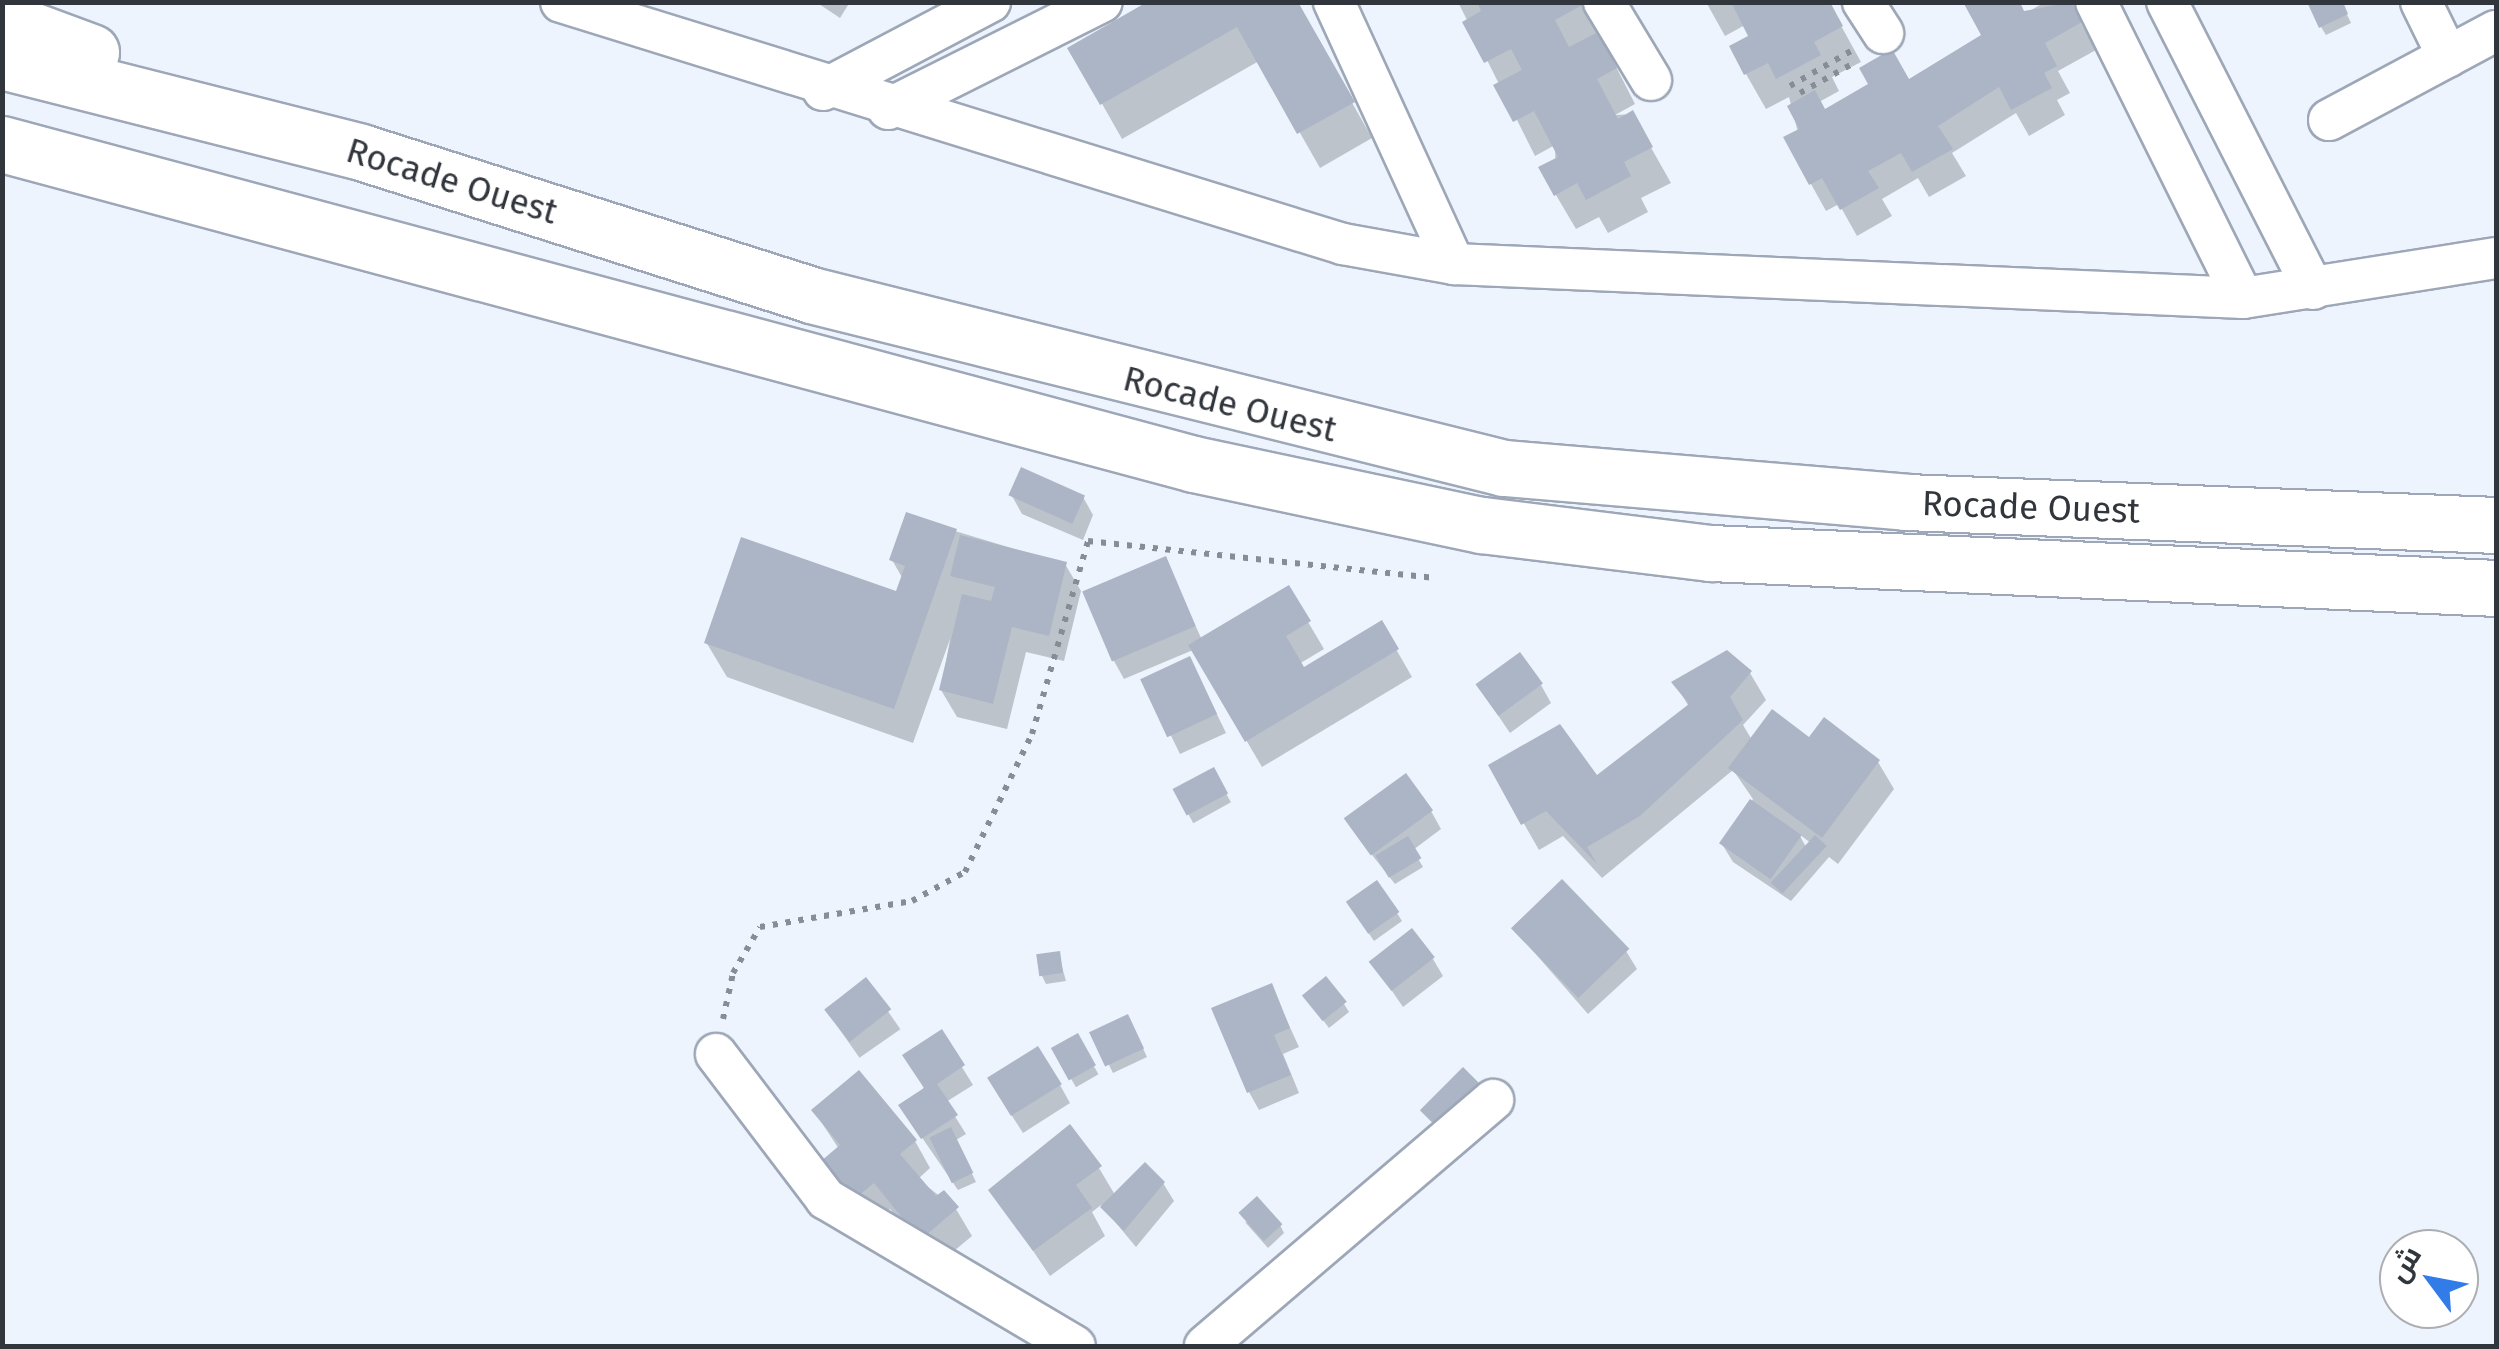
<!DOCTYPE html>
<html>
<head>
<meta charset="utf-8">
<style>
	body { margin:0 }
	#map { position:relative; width:2499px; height:1349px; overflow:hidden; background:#edf4fe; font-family:"Fira Sans",Cairo,sans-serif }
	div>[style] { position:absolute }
	.shadow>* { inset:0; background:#0003; transform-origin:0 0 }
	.building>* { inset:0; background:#abb5c5; transform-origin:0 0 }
	.path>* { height:6px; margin-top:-3px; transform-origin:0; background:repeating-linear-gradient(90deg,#878d95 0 5px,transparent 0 13px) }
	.roads { filter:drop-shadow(2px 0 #9da7b7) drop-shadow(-2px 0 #9da7b7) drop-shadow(0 2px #9da7b7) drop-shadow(0 -2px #9da7b7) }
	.minor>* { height:40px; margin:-20px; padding:0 20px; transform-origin:20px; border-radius:20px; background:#fff }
	.highway>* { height:55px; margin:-27.5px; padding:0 27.5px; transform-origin:27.5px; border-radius:27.5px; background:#fff }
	span { translate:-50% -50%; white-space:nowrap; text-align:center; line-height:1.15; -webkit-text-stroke:8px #fff; paint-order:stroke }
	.street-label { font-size:35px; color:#31353c }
	.frame { position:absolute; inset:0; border:5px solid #31353c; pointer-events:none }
	.north { position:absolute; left:2379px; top:1229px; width:100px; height:100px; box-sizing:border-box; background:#fff; border:2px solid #adaeb1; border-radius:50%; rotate:302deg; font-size:28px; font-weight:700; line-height:40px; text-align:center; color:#31353c }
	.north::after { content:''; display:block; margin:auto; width:35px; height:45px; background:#317ce8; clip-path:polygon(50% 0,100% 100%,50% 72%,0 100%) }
</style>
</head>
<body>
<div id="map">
	<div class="shadow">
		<i style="clip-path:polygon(816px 2px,850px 2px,840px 18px)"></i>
		<i style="clip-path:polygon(1295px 2px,1372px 138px,1320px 168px,1259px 61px,1122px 139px,1071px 49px)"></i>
		<i style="clip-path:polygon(1458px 2px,1583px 2px,1635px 104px,1615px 115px,1632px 114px,1671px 183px,1641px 198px,1648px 212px,1608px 233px,1599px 217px,1576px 229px,1556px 195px,1555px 145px,1535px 156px)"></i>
		<i style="clip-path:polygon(1706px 2px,1828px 2px,1861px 62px,1832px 77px,1839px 91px,1819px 102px,1825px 112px,1908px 82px,2045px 2px,2069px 2px,2096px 50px,2058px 71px,2070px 93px,2057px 100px,2065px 115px,2029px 136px,2016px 113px,1952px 153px,1966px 176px,1929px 197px,1918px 178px,1882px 199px,1892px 216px,1857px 236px,1839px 204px,1826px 211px,1811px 184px,1789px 97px,1766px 109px,1746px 74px,1732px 47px,1752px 37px,1745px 25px,1725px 36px)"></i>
		<i style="clip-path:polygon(2341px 2px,2351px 23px,2326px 35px,2321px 27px)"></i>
		<i style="clip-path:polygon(1012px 496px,1083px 497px,1093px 515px,1083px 540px,1022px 514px)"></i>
		<i style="clip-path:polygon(955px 531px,1065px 564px,1081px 591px,1064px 661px,1026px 652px,1007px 729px,957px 717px,941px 690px,950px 639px,913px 743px,727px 677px,706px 642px,898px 594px,903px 579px,892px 560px)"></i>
		<i style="clip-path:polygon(1165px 559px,1202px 640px,1288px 588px,1324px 649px,1299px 664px,1303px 670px,1381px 623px,1412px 677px,1262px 767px,1193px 650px,1124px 679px,1114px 661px,1085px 593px)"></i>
		<i style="clip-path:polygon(evenodd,1750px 673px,1766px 700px,1743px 725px,1752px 740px,1810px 741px,1878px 762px,1894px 789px,1838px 864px,1829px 857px,1791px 901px,1733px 862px,1722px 844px,1753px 799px,1733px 770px,1602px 878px,1563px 836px,1539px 850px,1491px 766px,1597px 778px,1689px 707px,1675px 683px,1750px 673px,1799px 834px,1812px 844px,1807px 849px,1799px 834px)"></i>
		<i style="clip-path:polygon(1199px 677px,1226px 733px,1180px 754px,1144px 681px)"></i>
		<i style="clip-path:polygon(1541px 685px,1551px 703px,1510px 733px,1489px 702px)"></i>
		<i style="left:1213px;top:770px;width:37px;height:43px;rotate:61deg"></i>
		<i style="clip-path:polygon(1431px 811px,1441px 829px,1413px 850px,1423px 867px,1395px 884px,1357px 836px)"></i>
		<i style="clip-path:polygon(1353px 910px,1397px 913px,1402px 921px,1374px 941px)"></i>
		<i style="clip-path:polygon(1514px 929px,1626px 951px,1637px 969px,1588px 1014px)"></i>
		<i style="clip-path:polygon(1058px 953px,1066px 981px,1046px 984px,1042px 976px)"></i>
		<i style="clip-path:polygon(1433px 959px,1443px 976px,1403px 1007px,1372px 962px)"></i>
		<i style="left:866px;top:980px;width:60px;height:50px;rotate:55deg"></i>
		<i style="clip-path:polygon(1271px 986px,1299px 1047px,1283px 1054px,1299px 1093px,1259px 1110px,1249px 1092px)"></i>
		<i style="clip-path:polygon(1310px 1003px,1344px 1004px,1349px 1012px,1329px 1028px)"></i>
		<i style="clip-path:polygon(1132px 1025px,1147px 1057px,1113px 1073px,1093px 1033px)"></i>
		<i style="clip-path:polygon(941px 1033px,973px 1085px,946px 1102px,966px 1134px,956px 1140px,976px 1182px,958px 1190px,912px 1123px)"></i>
		<i style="left:1077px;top:1037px;width:43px;height:26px;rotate:60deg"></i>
		<i style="clip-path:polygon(1060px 1085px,1070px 1103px,1023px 1133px,1000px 1097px)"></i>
		<i style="clip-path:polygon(814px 1111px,915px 1141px,930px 1168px,918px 1179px,956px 1209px,972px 1236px,937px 1265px,890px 1209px,863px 1231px,839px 1149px)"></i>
		<i style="clip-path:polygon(1099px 1168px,1115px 1195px,1163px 1183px,1174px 1201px,1136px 1247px,1101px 1205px,1092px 1212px,1105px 1236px,1050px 1276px,992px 1190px)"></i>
		<i style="clip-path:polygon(1245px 1222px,1280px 1225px,1284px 1233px,1268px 1248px)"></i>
	</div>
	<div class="building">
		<i style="clip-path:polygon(1147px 2px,1298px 2px,1355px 102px,1297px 134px,1237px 27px,1100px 105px,1067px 48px)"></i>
		<i style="clip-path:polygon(1477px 2px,1588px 2px,1555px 20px,1569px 47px,1598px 32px,1617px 68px,1597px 79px,1618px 119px,1633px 110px,1653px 147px,1624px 162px,1631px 176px,1586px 200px,1577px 183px,1554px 196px,1538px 167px,1558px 157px,1534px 111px,1513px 122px,1493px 85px,1522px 70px,1511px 49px,1484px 63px,1462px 22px,1481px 11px)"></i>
		<i style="clip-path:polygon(1731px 2px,1830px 2px,1843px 26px,1814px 42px,1821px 55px,1776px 79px,1768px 63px,1744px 75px,1729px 46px,1748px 36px)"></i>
		<i style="clip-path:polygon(1963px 2px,2020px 2px,2024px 11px,2072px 2px,2082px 22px,2045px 43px,2057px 66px,2044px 73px,2052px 88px,2011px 110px,1999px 87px,1938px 126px,1953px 149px,1912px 172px,1901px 153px,1868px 171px,1879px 188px,1840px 210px,1822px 178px,1809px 185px,1783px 137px,1799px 129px,1787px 106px,1815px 90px,1825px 109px,1868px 84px,1859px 68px,1892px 49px,1909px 79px,1981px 35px)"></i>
		<i style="clip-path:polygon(2307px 2px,2343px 2px,2348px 14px,2319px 28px)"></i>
		<i style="left:1021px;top:467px;width:70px;height:31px;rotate:24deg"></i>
		<i style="clip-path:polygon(906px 512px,957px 529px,894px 709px,704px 643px,741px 537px,896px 591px,905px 566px,889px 560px)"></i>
		<i style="clip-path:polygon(960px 535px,1067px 562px,1049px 636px,1012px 627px,993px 704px,939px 690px,962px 594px,991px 601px,995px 587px,950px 576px)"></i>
		<i style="left:1166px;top:556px;width:76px;height:91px;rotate:67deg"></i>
		<i style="clip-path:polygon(1289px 585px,1311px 621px,1286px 636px,1304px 667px,1382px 620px,1399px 649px,1245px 742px,1188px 645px)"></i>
		<i style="clip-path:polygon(1727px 650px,1752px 671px,1730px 697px,1743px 720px,1640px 816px,1587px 847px,1597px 864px,1546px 811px,1521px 825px,1488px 765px,1560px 724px,1597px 775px,1689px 704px,1671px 682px)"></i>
		<i style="left:1520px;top:652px;width:39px;height:55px;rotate:54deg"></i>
		<i style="left:1190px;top:656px;width:64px;height:55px;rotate:65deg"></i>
		<i style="clip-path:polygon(1772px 709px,1809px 737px,1824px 717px,1880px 760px,1822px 838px,1728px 768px)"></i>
		<i style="left:1214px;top:767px;width:30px;height:47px;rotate:62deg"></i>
		<i style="left:1406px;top:773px;width:46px;height:77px;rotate:54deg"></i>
		<i style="left:1750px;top:799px;width:63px;height:54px;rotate:35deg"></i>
		<i style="left:1815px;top:835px;width:16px;height:65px;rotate:43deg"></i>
		<i style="left:1408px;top:836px;width:26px;height:38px;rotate:59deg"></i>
		<i style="left:1562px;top:879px;width:97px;height:71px;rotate:46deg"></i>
		<i style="left:1377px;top:880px;width:39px;height:38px;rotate:55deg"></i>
		<i style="left:1412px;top:928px;width:37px;height:55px;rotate:52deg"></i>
		<i style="left:1060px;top:951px;width:22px;height:24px;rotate:82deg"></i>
		<i style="left:1326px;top:976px;width:33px;height:31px;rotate:51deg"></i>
		<i style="left:866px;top:977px;width:41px;height:53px;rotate:52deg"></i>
		<i style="clip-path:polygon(1272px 983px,1290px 1028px,1274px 1035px,1291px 1075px,1247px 1093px,1211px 1008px)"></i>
		<i style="left:1128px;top:1014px;width:38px;height:43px;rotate:65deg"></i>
		<i style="clip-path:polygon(942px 1029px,965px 1065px,937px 1084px,958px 1115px,921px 1139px,898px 1105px,924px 1088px,902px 1055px)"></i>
		<i style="left:1078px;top:1033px;width:37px;height:31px;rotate:61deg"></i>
		<i style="left:1038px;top:1046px;width:45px;height:60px;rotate:58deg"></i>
		<i style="left:1463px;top:1067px;width:35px;height:61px;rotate:45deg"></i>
		<i style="clip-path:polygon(859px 1070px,917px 1140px,900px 1154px,936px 1196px,944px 1190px,959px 1207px,920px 1240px,874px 1183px,846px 1206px,814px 1167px,840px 1145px,811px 1110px)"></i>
		<i style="clip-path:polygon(1070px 1124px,1102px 1166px,1076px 1185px,1092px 1208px,1033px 1251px,988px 1190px)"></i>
		<i style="left:951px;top:1127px;width:51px;height:24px;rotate:64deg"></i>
		<i style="clip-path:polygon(1145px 1162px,1165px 1182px,1124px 1231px,1100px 1207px)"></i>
		<i style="left:1257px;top:1196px;width:38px;height:25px;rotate:48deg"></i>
	</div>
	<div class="path">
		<i style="left:1790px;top:86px;width:70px;rotate:-29.8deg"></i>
		<i style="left:1800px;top:93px;width:64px;rotate:-29deg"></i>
		<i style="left:723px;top:1019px;width:47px;rotate:-77.7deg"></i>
		<i style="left:733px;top:973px;width:53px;rotate:-59.6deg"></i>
		<i style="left:760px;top:927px;width:154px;rotate:-9.7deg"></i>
		<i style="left:912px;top:901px;width:60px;rotate:-28.7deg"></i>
		<i style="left:965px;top:872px;width:153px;rotate:-64.1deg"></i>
		<i style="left:1032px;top:734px;width:201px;rotate:-73.8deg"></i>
		<i style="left:1088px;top:541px;width:349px;rotate:6.1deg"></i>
	</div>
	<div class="roads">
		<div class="minor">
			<i style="left:561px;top:2px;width:819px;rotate:17.2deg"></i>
			<i style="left:1343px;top:244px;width:113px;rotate:10.2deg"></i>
			<i style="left:1454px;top:264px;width:790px;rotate:2.47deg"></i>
			<i style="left:2243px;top:298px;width:256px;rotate:-9deg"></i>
			<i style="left:1334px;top:2px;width:288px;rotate:65.4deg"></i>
			<i style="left:1604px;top:2px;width:91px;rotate:58.9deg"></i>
			<i style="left:1863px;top:2px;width:37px;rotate:57deg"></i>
			<i style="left:2096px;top:2px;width:330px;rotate:63.6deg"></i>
			<i style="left:2167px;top:2px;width:322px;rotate:63deg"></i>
			<i style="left:2421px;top:2px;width:61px;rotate:63.9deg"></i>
			<i style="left:823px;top:90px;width:189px;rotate:-27.8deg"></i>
			<i style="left:888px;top:109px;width:239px;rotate:-26.6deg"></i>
			<i style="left:2329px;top:120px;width:189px;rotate:-28.1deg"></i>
			<i style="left:716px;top:1054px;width:182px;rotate:52.8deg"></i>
			<i style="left:826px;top:1199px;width:289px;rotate:30.6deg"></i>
			<i style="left:1205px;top:1346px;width:379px;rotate:-40.5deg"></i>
		</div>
		<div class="highway">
			<i style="left:2px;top:19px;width:95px;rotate:20.3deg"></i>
			<i style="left:2px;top:61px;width:370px;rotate:14.2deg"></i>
			<i style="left:361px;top:152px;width:472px;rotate:17.6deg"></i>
			<i style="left:811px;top:295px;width:714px;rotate:14.02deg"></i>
			<i style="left:1504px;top:468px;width:403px;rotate:4.8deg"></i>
			<i style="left:1906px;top:502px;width:590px;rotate:2.23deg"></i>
			<i style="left:2px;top:144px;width:1234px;rotate:15.03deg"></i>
			<i style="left:1194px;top:464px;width:294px;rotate:12deg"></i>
			<i style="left:1482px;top:525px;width:231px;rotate:7deg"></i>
			<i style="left:1711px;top:553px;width:786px;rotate:2.55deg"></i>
		</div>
	</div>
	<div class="street-label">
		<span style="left:452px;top:181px;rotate:17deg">Rocade Ouest</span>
		<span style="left:1230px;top:404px;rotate:14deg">Rocade Ouest</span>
		<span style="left:2031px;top:507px;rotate:2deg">Rocade Ouest</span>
	</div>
	<div class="frame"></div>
	<div class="north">ش</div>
</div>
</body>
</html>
